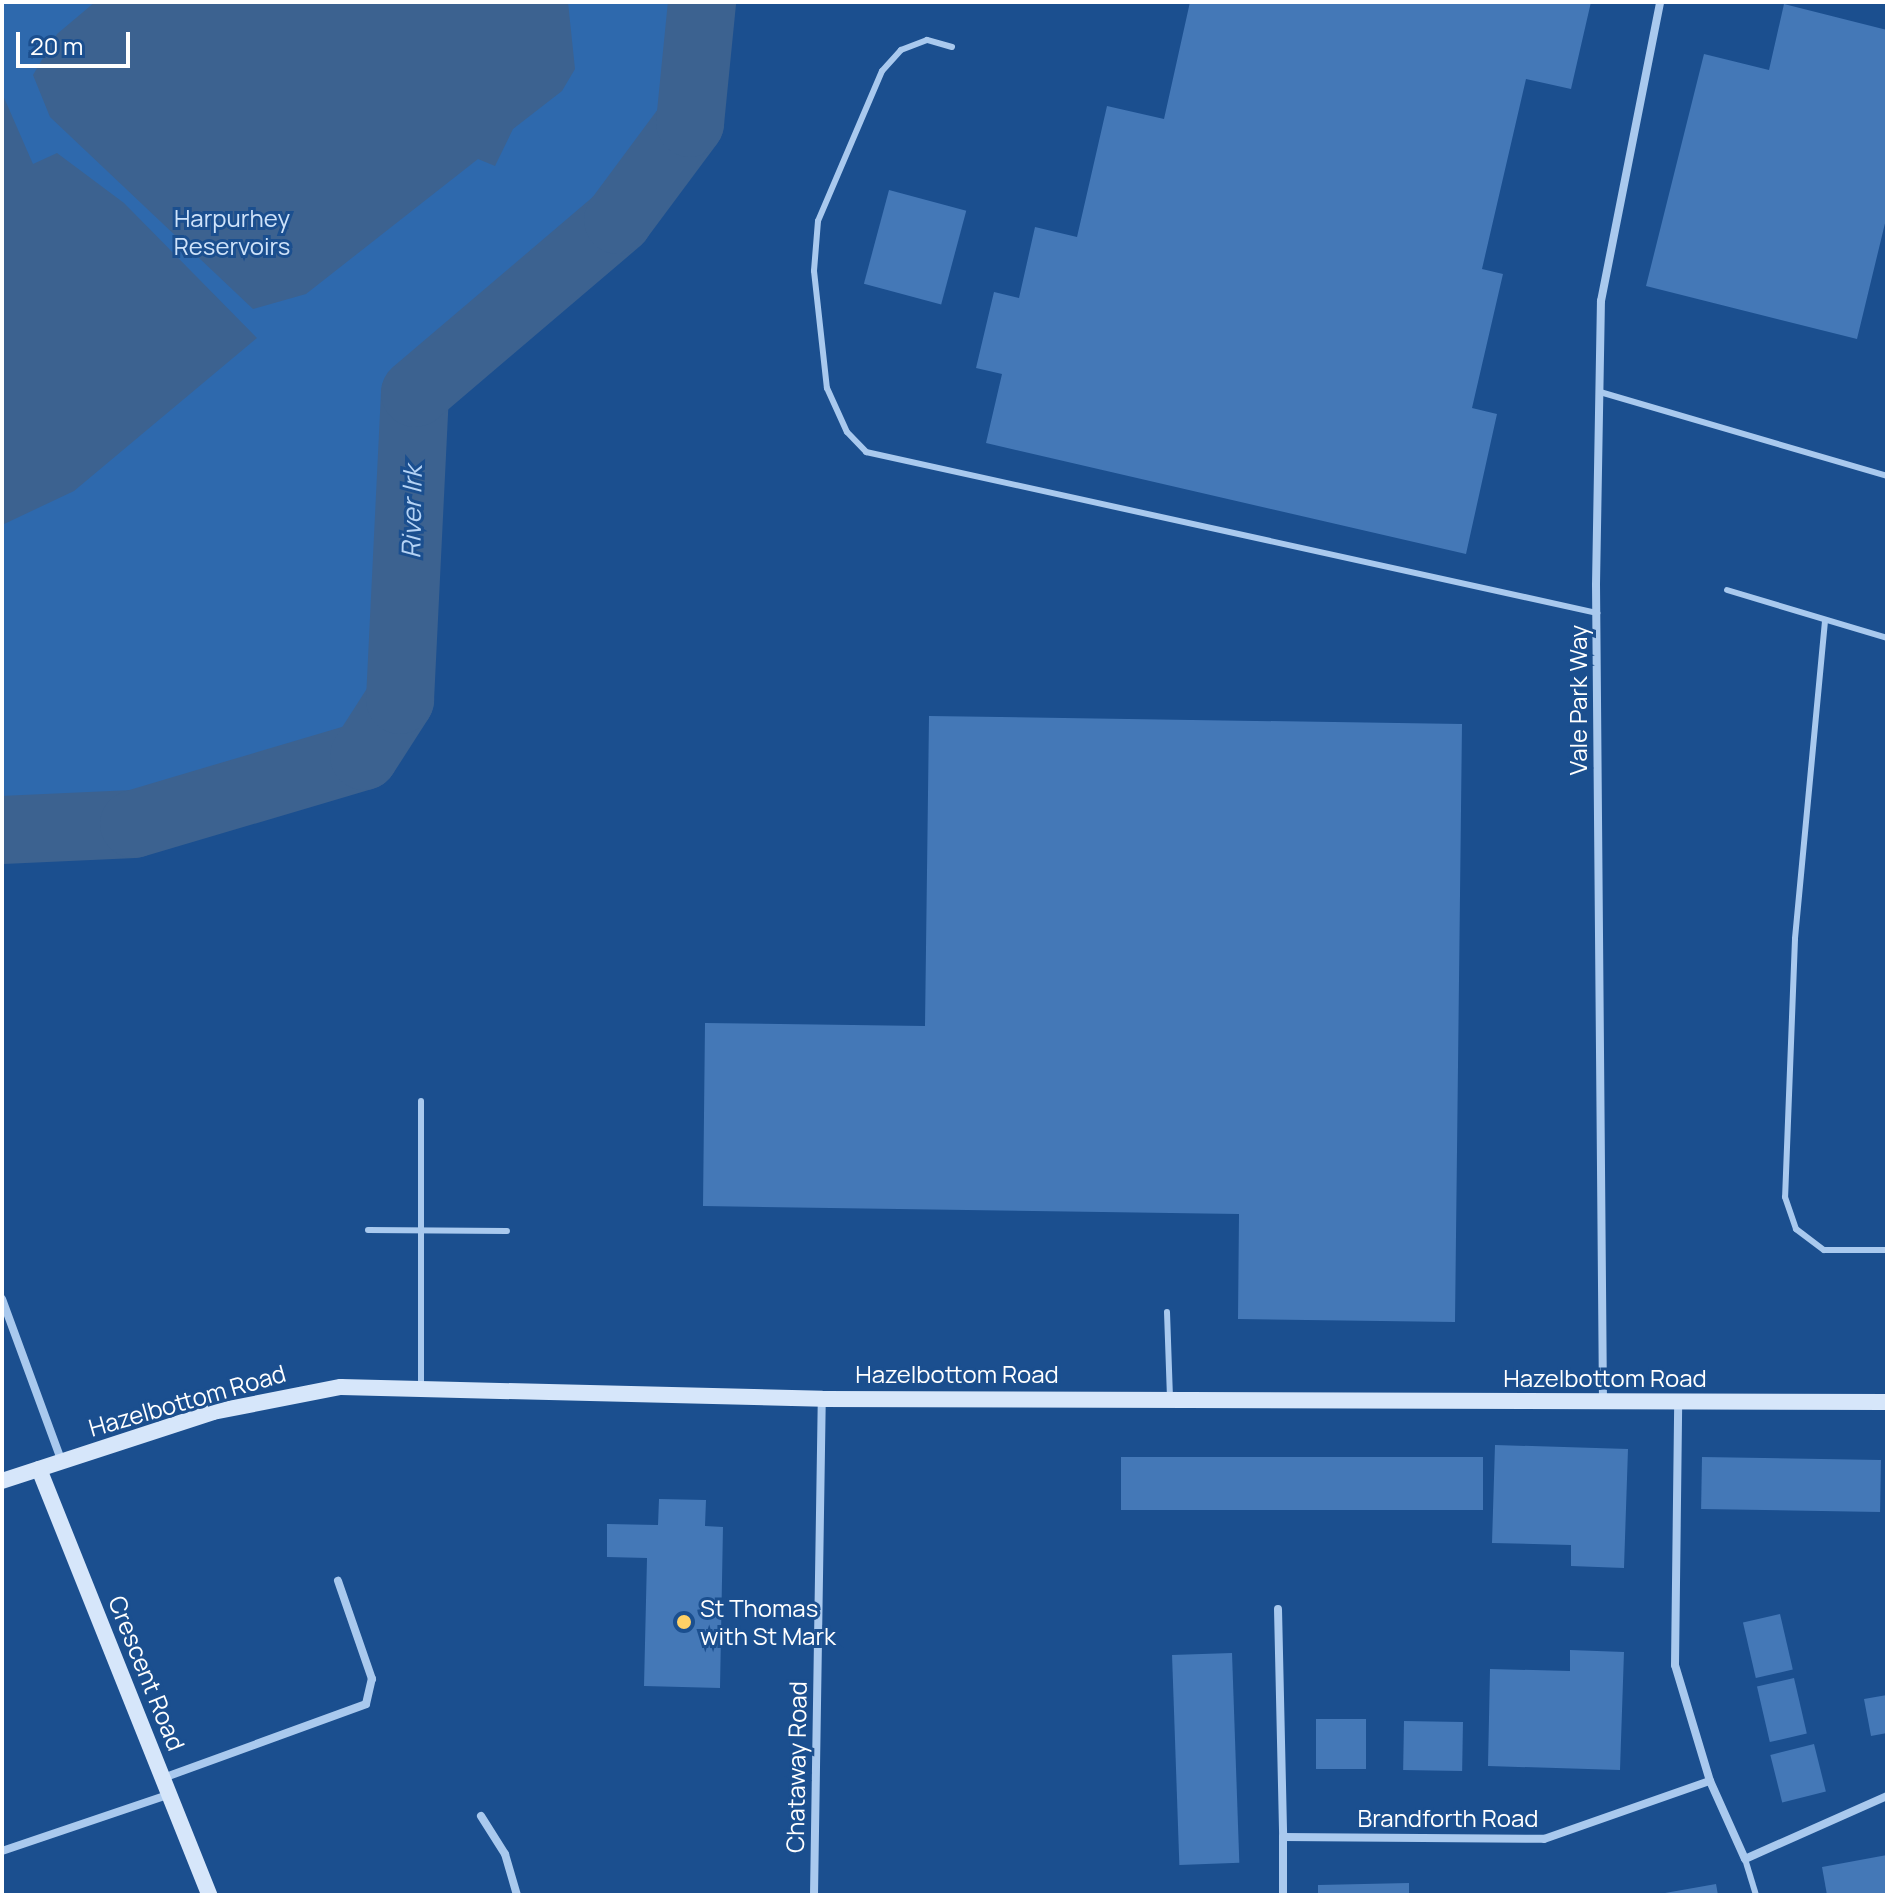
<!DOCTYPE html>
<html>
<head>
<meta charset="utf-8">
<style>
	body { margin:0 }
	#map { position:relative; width:1889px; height:1897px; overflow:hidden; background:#1b4f8f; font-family:Manrope,sans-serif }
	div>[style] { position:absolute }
	.green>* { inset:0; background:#2e69ad }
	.water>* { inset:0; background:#3c6290 }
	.river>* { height:68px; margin:-34px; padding:0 34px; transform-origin:34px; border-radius:34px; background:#3c6290 }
	.building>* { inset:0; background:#4478b7; transform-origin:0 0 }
	.lane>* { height:6px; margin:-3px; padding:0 3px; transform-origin:3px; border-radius:3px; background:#a9c9ee }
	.street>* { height:8px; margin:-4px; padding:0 4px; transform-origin:4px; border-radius:4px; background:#a9c9ee }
	.secondary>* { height:16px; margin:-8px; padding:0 8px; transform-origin:8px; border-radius:8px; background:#d6e6fa }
	.dots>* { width:22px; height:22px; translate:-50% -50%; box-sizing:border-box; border:4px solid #1b4f8f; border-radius:50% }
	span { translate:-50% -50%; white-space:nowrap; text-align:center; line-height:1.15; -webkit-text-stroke:6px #1b4f8f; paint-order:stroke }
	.park-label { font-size:24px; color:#cfe3fa }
	.street-label { font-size:24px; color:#fff }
	.poi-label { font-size:24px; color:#fff }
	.left { translate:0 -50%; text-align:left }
	.water-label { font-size:26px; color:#b5d3f5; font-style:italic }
	.frame { position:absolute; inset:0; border:4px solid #fff; pointer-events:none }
	.scale { position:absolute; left:16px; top:32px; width:114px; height:36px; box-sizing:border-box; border:4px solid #fff; border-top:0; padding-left:10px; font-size:24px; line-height:28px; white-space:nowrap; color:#fff; -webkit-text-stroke:6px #1b4f8f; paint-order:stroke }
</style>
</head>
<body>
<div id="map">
	<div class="green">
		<i style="clip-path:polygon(2px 2px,690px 2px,675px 116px,611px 201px,404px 385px,383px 682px,345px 741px,128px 799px,2px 803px)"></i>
	</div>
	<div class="water">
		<i style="clip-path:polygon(95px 2px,568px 2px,575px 69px,562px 91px,513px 129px,495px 166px,478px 159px,306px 294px,253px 309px,50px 117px,33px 75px,57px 34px)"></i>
		<i style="clip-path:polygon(2px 93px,33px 164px,57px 153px,124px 203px,257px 338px,74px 491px,2px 525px)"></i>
	</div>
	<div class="river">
		<i style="left:2px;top:830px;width:132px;rotate:-2.6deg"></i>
		<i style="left:134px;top:824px;width:240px;rotate:-16.5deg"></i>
		<i style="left:364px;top:756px;width:67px;rotate:-57.3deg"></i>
		<i style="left:400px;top:700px;width:307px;rotate:-87.2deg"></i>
		<i style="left:415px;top:393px;width:267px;rotate:-40.4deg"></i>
		<i style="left:618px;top:220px;width:121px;rotate:-53.4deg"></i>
		<i style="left:690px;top:123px;width:122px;rotate:-84.3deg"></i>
	</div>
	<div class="building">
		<i style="clip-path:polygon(1190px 2px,1591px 2px,1571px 89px,1526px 79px,1482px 269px,1503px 274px,1472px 408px,1497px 414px,1466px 554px,986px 443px,1002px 374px,976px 368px,994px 292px,1019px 298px,1035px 227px,1077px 237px,1107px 106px,1164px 119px)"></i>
		<i style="clip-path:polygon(1784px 4px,1887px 30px,1887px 215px,1857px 339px,1646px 286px,1704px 54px,1769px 70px)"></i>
		<i style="left:889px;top:190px;width:80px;height:97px;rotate:15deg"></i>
		<i style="clip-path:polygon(929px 716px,1462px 724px,1455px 1322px,1238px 1319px,1239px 1214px,703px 1206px,705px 1023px,925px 1026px)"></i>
		<i style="clip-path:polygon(1495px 1445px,1628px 1449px,1624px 1568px,1571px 1566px,1571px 1545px,1492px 1543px)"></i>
		<i style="left:1121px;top:1457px;width:362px;height:53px"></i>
		<i style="left:1702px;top:1457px;width:179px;height:52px;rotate:1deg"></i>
		<i style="clip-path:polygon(659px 1499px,706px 1500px,705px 1526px,723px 1527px,720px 1688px,644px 1686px,647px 1558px,607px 1557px,607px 1524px,658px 1525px)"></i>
		<i style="left:1780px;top:1614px;width:57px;height:38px;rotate:77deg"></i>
		<i style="clip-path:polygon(1570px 1650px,1624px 1652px,1620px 1770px,1488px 1766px,1490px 1669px,1570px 1671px)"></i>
		<i style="left:1232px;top:1653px;width:210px;height:60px;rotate:88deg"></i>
		<i style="left:1794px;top:1678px;width:57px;height:38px;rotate:77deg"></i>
		<i style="clip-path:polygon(1887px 1695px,1887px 1733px,1871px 1736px,1864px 1699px)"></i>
		<i style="left:1316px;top:1719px;width:50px;height:50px"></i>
		<i style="left:1404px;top:1721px;width:59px;height:49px;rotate:1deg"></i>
		<i style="left:1814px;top:1744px;width:49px;height:45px;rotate:76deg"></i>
		<i style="clip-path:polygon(1887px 1855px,1887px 1895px,1827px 1895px,1822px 1867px)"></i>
		<i style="clip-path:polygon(1409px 1883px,1409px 1895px,1318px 1895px,1318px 1885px)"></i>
		<i style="clip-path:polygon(1716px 1884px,1718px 1895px,1665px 1895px,1665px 1893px)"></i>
	</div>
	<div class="lane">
		<i style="left:952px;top:47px;width:26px;rotate:-164deg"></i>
		<i style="left:927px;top:40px;width:28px;rotate:159deg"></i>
		<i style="left:901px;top:50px;width:28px;rotate:132deg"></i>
		<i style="left:882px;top:71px;width:163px;rotate:113.1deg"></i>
		<i style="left:818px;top:221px;width:50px;rotate:94.6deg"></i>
		<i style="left:814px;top:271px;width:118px;rotate:83.7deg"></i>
		<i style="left:827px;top:388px;width:48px;rotate:65.6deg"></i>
		<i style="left:847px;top:432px;width:28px;rotate:46deg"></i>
		<i style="left:866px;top:452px;width:749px;rotate:12.42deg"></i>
		<i style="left:1600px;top:392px;width:299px;rotate:16.3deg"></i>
		<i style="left:1727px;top:590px;width:167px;rotate:16.7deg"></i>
		<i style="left:1825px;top:621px;width:319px;rotate:95.4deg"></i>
		<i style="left:1795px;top:939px;width:258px;rotate:92.2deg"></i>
		<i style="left:1785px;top:1197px;width:34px;rotate:71deg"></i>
		<i style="left:1796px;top:1229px;width:35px;rotate:37deg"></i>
		<i style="left:1824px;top:1250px;width:63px"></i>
		<i style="left:421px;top:1101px;width:288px;rotate:90deg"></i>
		<i style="left:368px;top:1230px;width:139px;rotate:0.4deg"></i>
		<i style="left:1167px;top:1312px;width:84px;rotate:88deg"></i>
		<i style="left:1745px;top:1859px;width:38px;rotate:73deg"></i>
	</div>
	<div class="street">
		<i style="left:2px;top:1299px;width:174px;rotate:69.8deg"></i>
		<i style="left:1603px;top:1402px;width:817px;rotate:-90.49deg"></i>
		<i style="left:1596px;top:585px;width:284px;rotate:-89deg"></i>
		<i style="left:1601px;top:301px;width:305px;rotate:-78.8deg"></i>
		<i style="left:1278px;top:1609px;width:228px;rotate:88.7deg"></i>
		<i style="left:163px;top:1778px;width:216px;rotate:-20deg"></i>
		<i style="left:366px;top:1704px;width:26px;rotate:-77deg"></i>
		<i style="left:372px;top:1679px;width:104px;rotate:-109.1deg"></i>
		<i style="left:1710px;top:1781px;width:85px;rotate:65.8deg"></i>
		<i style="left:1745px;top:1859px;width:155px;rotate:-23.9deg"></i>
		<i style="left:481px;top:1816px;width:45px;rotate:57.7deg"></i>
		<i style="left:505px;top:1854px;width:43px;rotate:73.7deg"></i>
		<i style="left:2px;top:1851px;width:177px;rotate:-18.7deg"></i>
		<i style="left:814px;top:1895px;width:495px;rotate:-89.1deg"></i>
		<i style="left:1283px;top:1895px;width:58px;rotate:-90deg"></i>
		<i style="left:1283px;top:1837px;width:261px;rotate:0.4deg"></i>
		<i style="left:1544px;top:1839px;width:176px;rotate:-19.3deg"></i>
		<i style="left:1710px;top:1781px;width:121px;rotate:-106.8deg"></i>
		<i style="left:1675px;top:1665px;width:262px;rotate:-89.3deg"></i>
	</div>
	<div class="secondary">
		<i style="left:39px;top:1469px;width:459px;rotate:68.2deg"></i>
		<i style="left:2px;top:1481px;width:222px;rotate:-18.1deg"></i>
		<i style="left:213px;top:1412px;width:130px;rotate:-11.1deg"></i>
		<i style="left:341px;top:1387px;width:481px;rotate:1.4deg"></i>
		<i style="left:822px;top:1399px;width:1065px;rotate:0.16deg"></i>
	</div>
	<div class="dots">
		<i style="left:684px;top:1622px;background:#ffd166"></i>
	</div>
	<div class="park-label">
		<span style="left:232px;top:232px">Harpurhey<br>Reservoirs</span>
	</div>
	<div class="street-label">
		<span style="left:1578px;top:700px;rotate:-90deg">Vale Park Way</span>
		<span style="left:957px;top:1374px">Hazelbottom Road</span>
		<span style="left:1605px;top:1378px">Hazelbottom Road</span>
		<span style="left:187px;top:1400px;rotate:-16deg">Hazelbottom Road</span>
		<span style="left:147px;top:1673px;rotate:68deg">Crescent Road</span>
		<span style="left:796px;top:1767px;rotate:-89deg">Chataway Road</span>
		<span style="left:1448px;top:1818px">Brandforth Road</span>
	</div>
	<div class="poi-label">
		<span class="left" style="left:700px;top:1622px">St Thomas<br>with St Mark</span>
	</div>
	<div class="water-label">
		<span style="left:412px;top:512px;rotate:-89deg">River Irk</span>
	</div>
	<div class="frame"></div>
	<div class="scale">20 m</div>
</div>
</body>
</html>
